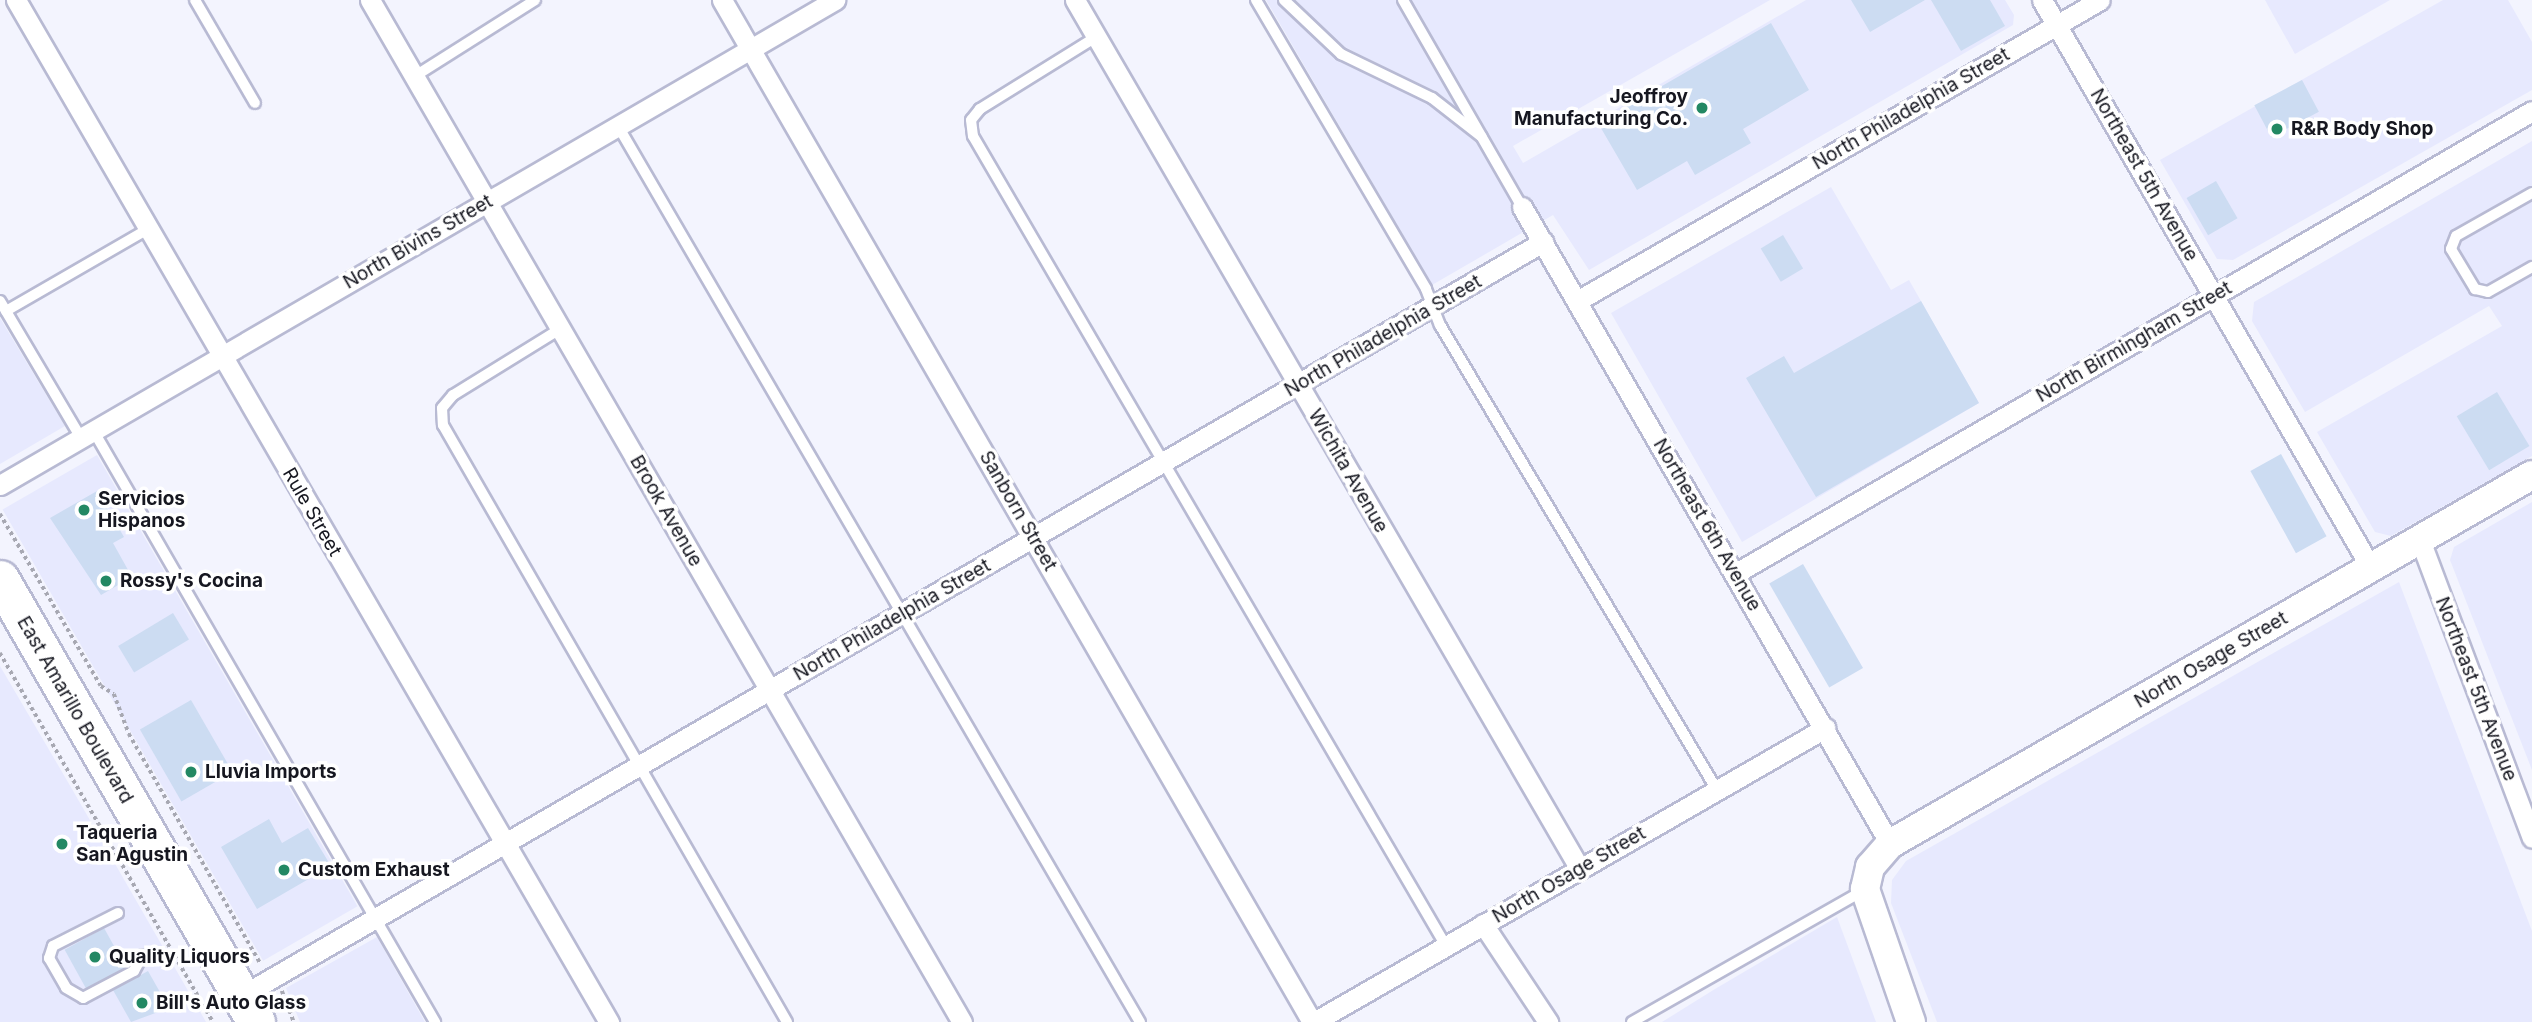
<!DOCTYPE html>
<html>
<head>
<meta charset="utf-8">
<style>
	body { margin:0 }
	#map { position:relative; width:2532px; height:1022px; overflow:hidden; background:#f3f4fe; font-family:Inter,sans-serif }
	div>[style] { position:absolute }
	.built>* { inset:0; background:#e7e9fe; transform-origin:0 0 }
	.building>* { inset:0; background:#ccdcf2; transform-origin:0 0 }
	.path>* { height:3.5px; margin-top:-1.75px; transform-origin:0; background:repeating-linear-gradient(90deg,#a7a8b2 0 3.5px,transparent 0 7px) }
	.roads { filter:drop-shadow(2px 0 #b8bad3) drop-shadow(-2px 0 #b8bad3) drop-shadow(0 2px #b8bad3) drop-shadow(0 -2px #b8bad3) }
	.lane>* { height:10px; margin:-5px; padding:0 5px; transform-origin:5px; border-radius:5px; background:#fff }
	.street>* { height:19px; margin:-9.5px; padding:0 9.5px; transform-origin:9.5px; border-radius:9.5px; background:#fff }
	.secondary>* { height:28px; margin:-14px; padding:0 14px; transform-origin:14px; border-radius:14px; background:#fff }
	.highway>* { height:37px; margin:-18.5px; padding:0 18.5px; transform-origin:18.5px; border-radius:18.5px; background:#fff }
	.dots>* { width:19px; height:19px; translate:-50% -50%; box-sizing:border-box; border:4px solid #fff; border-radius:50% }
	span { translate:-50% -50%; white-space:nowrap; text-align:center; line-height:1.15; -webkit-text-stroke:7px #fff; paint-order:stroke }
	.poi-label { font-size:19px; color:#161720; font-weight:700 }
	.right { translate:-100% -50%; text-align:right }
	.left { translate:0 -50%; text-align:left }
	.street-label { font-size:19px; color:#161720 }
</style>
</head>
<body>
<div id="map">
	<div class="built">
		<i style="clip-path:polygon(1266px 0,1770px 0,1513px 146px,1523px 163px,1806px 0,2005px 0,2014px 15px,2013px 25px,1589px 270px,1553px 215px,1432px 285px)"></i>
		<i style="clip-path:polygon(2265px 0,2390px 0,2295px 54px)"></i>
		<i style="clip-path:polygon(2443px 0,2508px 0,2532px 42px,2532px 90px,2233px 260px,2217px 259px,2160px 160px)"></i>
		<i style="clip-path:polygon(2532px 141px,2532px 456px,2391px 536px,2375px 532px,2317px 432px,2502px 326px,2489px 306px,2305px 412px,2252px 321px,2254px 302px)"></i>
		<i style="clip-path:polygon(1831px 187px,1891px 290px,1909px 280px,1979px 403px,1742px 542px,1611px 313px)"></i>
		<i style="clip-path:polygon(0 318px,65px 426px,0 464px)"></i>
		<i style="left:97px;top:455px;width:521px;height:109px;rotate:60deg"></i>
		<i style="clip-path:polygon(2532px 502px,2532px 770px,2450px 560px,2454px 547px)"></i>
		<i style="clip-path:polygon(2399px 582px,2532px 931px,2532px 1022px,1937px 1022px,1891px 903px,1892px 880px,1906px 861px)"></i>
		<i style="clip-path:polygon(0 666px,72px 789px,206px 1022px,0 1022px)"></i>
		<i style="clip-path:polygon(1837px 917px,1876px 1022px,1662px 1022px,1715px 989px)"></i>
		<i style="clip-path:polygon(377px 937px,425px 1022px,300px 1022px,286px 988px)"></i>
	</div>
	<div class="building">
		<i style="clip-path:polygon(1851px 0,1925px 0,1870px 32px)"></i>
		<i style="clip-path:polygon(1931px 0,1990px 0,2005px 26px,1961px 51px)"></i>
		<i style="clip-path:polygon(1771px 23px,1809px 90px,1743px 129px,1751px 143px,1695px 175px,1687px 161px,1637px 190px,1598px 123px)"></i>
		<i style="left:2302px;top:80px;width:36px;height:54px;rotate:62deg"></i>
		<i style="left:2216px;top:181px;width:43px;height:34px;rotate:60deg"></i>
		<i style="left:1783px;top:235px;width:39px;height:26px;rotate:59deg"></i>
		<i style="clip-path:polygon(1921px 301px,1979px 403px,1816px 497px,1746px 378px,1784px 356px,1794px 373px)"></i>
		<i style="left:2497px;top:392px;width:63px;height:47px;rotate:59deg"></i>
		<i style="left:2281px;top:454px;width:94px;height:35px;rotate:61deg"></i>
		<i style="clip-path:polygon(97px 491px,124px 537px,113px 543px,132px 577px,101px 595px,50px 518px)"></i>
		<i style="left:1803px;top:564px;width:120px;height:39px;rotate:60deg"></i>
		<i style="left:173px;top:613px;width:31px;height:64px;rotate:59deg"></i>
		<i style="left:191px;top:700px;width:83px;height:59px;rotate:60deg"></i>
		<i style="clip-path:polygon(269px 819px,282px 843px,308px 828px,331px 866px,257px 909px,221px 847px)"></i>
		<i style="left:104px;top:928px;width:45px;height:45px;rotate:61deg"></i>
		<i style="clip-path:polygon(148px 971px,169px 1008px,131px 1022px,113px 990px)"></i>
	</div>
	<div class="path">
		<i style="left:0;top:514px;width:199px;rotate:59.6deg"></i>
		<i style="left:101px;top:686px;width:15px;rotate:32deg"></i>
		<i style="left:114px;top:694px;width:43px;rotate:69.4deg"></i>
		<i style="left:129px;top:734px;width:264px;rotate:60.2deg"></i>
		<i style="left:0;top:653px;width:426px;rotate:60deg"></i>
		<i style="left:282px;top:991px;width:33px;rotate:69deg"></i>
	</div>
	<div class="roads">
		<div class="lane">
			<i style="left:195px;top:0;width:119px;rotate:59.8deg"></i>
			<i style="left:1256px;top:0;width:335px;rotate:59.5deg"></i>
			<i style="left:1426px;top:289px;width:39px;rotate:69deg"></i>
			<i style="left:1440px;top:325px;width:541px;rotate:59.22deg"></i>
			<i style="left:1284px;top:0;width:79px;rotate:43.5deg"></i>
			<i style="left:1341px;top:54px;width:101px;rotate:25.8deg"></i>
			<i style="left:1432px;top:98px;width:63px;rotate:38deg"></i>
			<i style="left:1403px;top:0;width:239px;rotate:60.1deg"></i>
			<i style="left:1096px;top:37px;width:137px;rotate:148.2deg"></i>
			<i style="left:980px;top:109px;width:14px;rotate:129deg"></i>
			<i style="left:971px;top:120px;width:16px;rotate:83deg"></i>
			<i style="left:973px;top:136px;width:938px;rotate:59.72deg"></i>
			<i style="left:415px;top:76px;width:142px;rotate:-32.3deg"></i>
			<i style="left:618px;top:126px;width:1037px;rotate:59.78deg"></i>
			<i style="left:2532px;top:193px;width:87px;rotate:150.5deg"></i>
			<i style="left:2456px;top:236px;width:14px;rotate:111deg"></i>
			<i style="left:2451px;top:249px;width:47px;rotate:59deg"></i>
			<i style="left:2475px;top:289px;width:13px;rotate:13deg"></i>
			<i style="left:2488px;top:292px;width:51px;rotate:-29.6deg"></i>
			<i style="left:0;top:301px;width:159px;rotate:59.4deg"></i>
			<i style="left:6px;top:311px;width:164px;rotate:-30deg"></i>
			<i style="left:560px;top:329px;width:126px;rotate:148.3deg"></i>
			<i style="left:453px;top:395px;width:17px;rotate:130deg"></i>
			<i style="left:442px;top:408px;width:17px;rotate:87deg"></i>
			<i style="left:443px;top:425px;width:689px;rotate:60.05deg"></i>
			<i style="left:93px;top:430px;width:684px;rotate:59.98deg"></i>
			<i style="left:118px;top:913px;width:73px;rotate:153.1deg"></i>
			<i style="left:53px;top:946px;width:13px;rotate:108deg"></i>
			<i style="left:49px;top:958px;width:34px;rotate:60deg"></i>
			<i style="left:66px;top:988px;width:20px;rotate:30deg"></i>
			<i style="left:83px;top:998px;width:58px;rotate:-27.9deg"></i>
			<i style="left:134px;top:971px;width:18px;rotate:-61deg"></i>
			<i style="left:1632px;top:1022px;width:267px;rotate:-29.6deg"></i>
		</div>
		<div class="street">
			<i style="left:16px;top:0;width:1182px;rotate:59.88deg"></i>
			<i style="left:370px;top:0;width:1181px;rotate:59.92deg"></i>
			<i style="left:722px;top:0;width:1180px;rotate:60deg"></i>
			<i style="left:1075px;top:0;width:1005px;rotate:59.84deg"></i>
			<i style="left:2042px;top:0;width:656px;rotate:59.92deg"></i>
			<i style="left:1522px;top:207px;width:736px;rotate:59.98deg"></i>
			<i style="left:1577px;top:301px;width:603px;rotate:-29.92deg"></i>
			<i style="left:0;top:485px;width:966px;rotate:-30.15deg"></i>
			<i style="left:2420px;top:540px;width:318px;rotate:69.4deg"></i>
			<i style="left:1736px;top:573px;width:920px;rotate:-30.13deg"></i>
			<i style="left:1483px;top:924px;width:118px;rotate:56.4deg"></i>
			<i style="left:241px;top:996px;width:1505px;rotate:-30.08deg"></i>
			<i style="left:1314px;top:1022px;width:590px;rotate:-29.91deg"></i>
		</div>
		<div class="secondary">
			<i style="left:1911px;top:1022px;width:141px;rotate:-109.1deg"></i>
			<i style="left:1865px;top:889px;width:23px;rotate:-77deg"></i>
			<i style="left:1870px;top:867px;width:30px;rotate:-49deg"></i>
			<i style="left:1890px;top:844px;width:740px;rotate:-29.89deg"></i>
		</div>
		<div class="highway">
			<i style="left:0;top:579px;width:512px;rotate:59.98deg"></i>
		</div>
	</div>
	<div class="dots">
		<i style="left:1702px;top:108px;background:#238863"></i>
		<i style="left:2277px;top:129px;background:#238863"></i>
		<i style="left:84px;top:510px;background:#238863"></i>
		<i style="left:106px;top:581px;background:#238863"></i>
		<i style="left:191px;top:772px;background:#238863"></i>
		<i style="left:62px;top:844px;background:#238863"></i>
		<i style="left:284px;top:870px;background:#238863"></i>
		<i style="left:95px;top:957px;background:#238863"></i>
		<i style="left:142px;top:1003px;background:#238863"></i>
	</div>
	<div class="poi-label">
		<span class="right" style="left:1688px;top:108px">Jeoffroy<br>Manufacturing Co.</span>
		<span class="left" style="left:2291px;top:129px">R&amp;R Body Shop</span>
		<span class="left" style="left:98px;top:510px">Servicios<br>Hispanos</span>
		<span class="left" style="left:120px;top:581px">Rossy's Cocina</span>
		<span class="left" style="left:205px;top:772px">Lluvia Imports</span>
		<span class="left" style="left:76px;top:844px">Taqueria<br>San Agustin</span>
		<span class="left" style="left:298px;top:870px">Custom Exhaust</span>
		<span class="left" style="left:109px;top:957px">Quality Liquors</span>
		<span class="left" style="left:156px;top:1003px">Bill's Auto Glass</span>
	</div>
	<div class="street-label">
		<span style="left:1911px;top:109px;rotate:-30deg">North Philadelphia Street</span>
		<span style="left:2144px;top:175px;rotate:60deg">Northeast 5th Avenue</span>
		<span style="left:418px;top:242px;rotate:-30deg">North Bivins Street</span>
		<span style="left:1383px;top:336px;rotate:-30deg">North Philadelphia Street</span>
		<span style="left:2134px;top:342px;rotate:-30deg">North Birmingham Street</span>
		<span style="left:1348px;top:471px;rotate:60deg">Wichita Avenue</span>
		<span style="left:666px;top:511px;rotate:60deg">Brook Avenue</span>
		<span style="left:1018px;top:511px;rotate:60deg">Sanborn Street</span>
		<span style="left:312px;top:512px;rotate:60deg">Rule Street</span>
		<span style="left:1707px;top:525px;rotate:60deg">Northeast 6th Avenue</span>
		<span style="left:892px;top:620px;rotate:-30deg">North Philadelphia Street</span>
		<span style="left:2211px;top:660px;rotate:-30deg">North Osage Street</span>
		<span style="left:2476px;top:689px;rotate:69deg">Northeast 5th Avenue</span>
		<span style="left:75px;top:710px;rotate:60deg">East Amarillo Boulevard</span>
		<span style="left:1569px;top:875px;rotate:-30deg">North Osage Street</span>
	</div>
</div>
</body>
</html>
